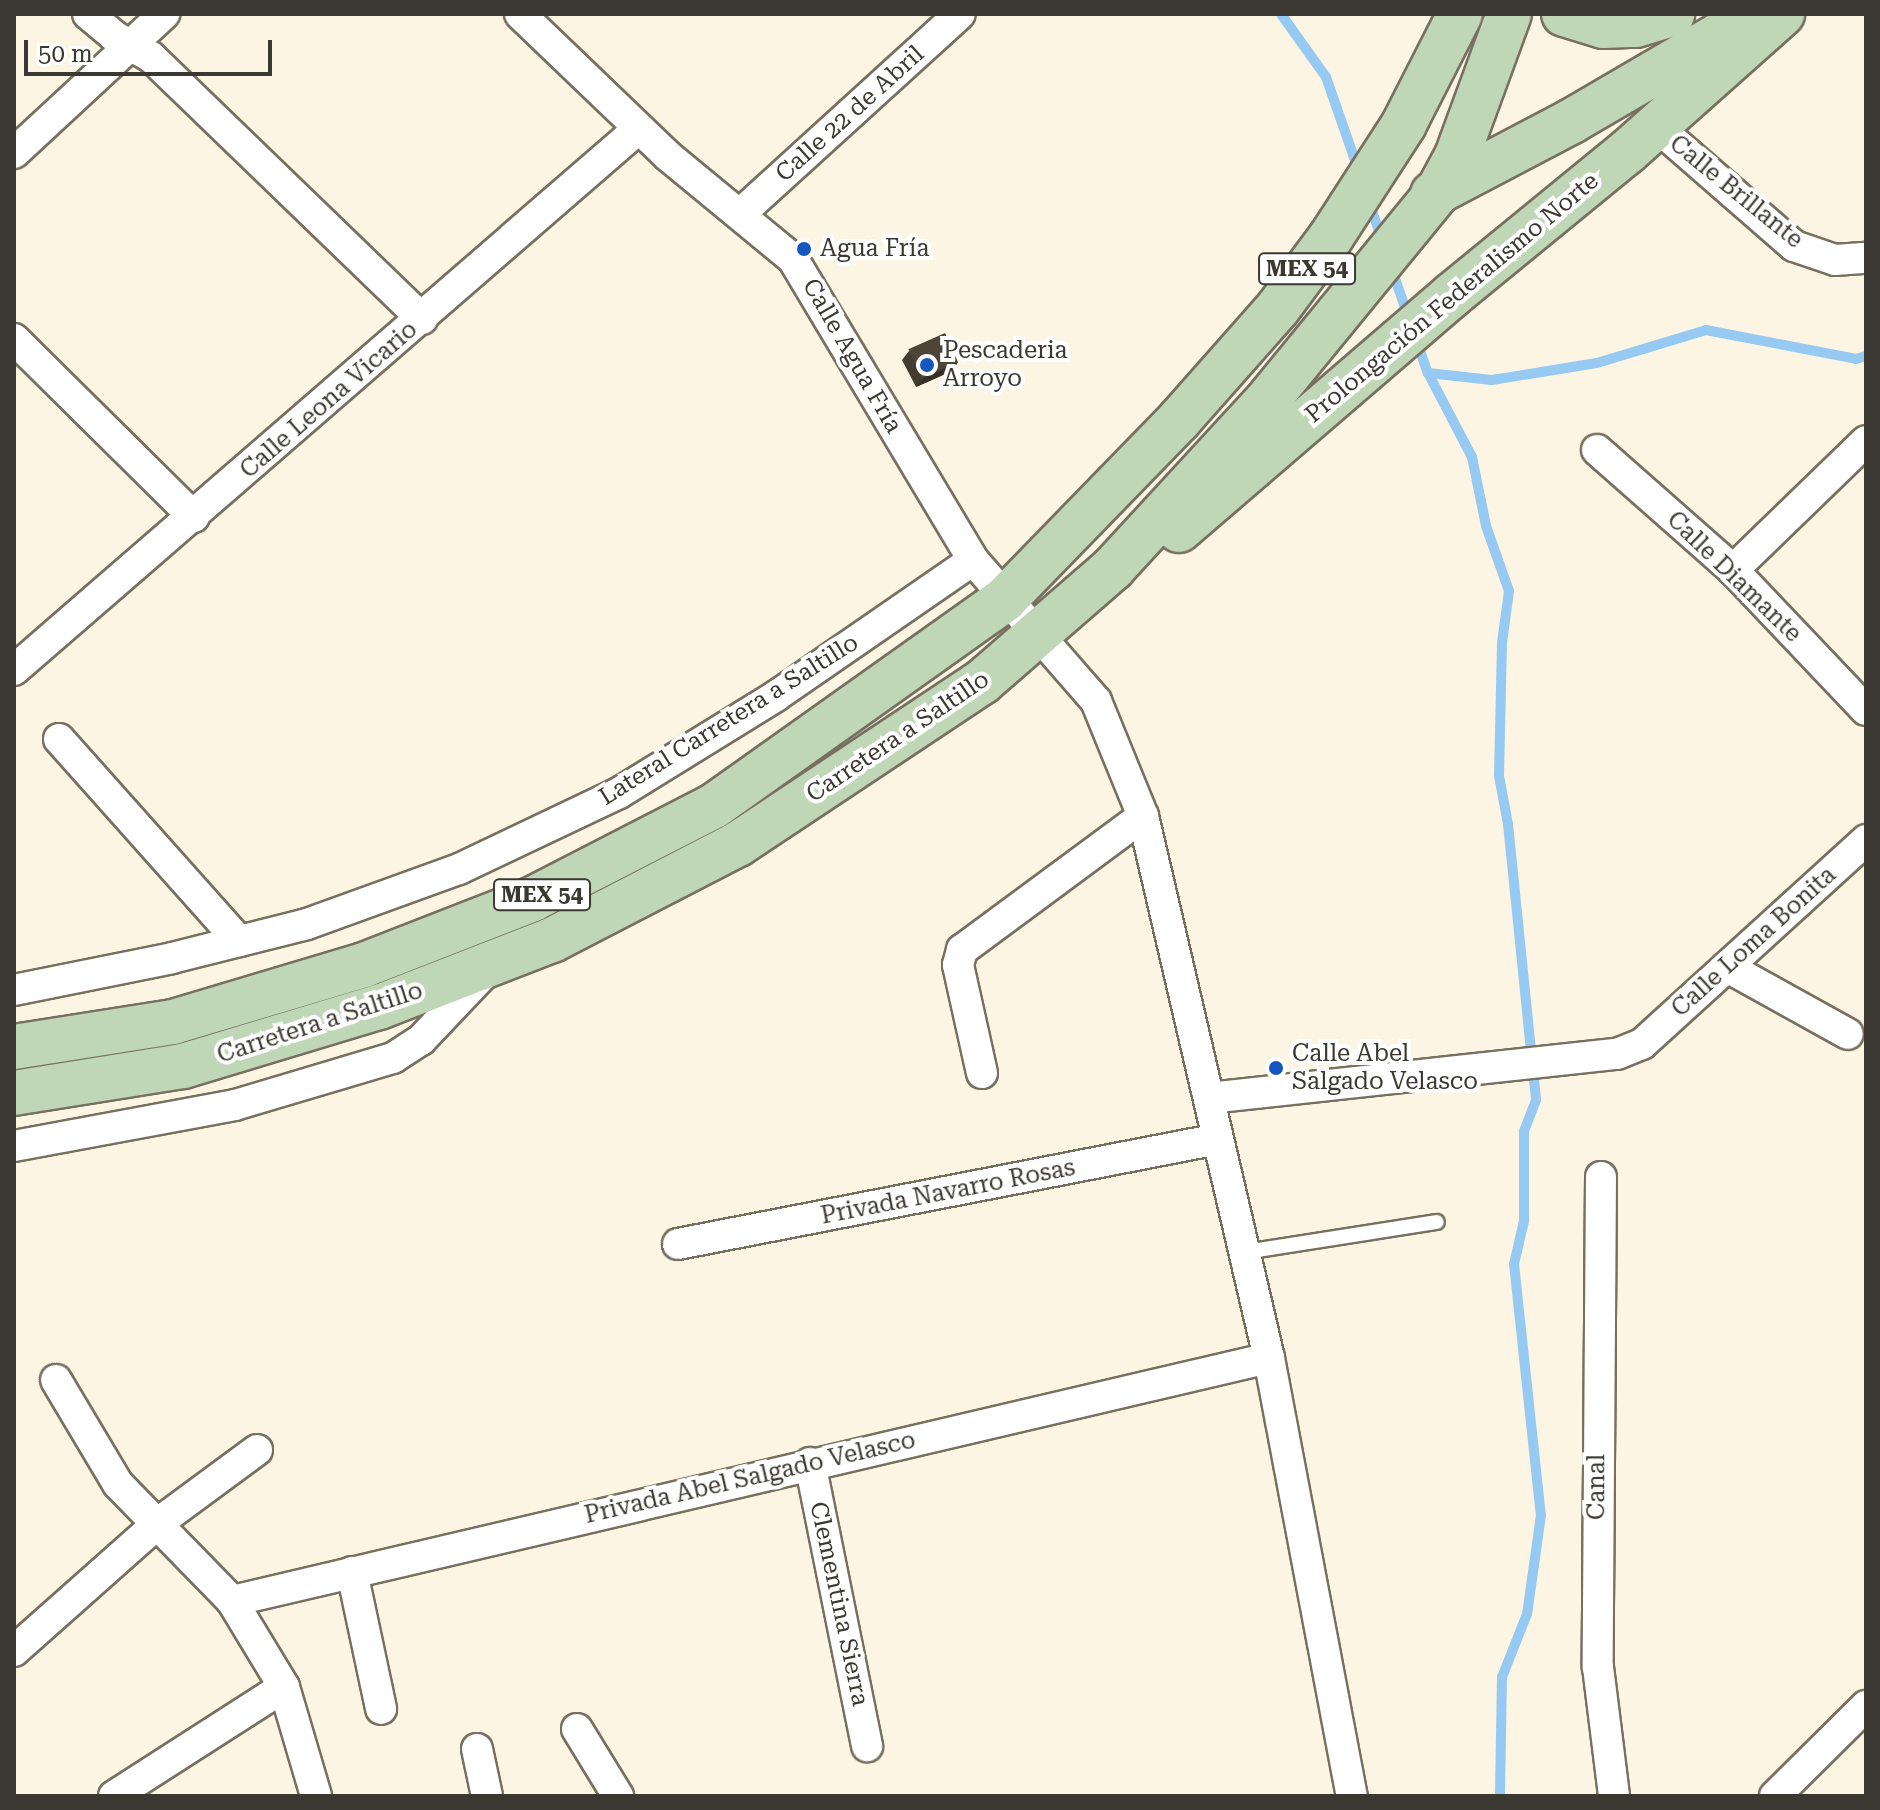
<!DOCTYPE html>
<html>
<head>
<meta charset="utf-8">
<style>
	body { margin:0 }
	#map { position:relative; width:1880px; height:1810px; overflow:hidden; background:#fdf5e3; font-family:"Roboto Serif",serif }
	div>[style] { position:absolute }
	.stream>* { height:10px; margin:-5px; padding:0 5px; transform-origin:5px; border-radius:5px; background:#97caf2 }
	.roads { filter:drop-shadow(2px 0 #777060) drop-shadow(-2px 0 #777060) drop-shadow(0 2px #777060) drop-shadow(0 -2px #777060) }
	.service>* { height:14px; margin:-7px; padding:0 7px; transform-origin:7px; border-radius:7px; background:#fff }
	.minor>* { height:30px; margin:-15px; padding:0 15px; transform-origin:15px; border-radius:15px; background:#fff }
	.primary>* { height:44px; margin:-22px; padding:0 22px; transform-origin:22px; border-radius:22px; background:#bfd7b6 }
	.wall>* { inset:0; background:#423c30 }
	.shaded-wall>* { inset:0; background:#363127 }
	.building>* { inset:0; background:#4d4638; transform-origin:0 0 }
	.dots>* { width:22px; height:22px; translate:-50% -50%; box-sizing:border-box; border:4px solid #fff; border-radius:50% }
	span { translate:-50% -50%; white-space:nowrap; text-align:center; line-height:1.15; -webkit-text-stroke:8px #fff; paint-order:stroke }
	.shield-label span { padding:2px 6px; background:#fff; border:2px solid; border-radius:6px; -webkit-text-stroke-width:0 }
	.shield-label { font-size:22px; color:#3b3831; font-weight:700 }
	.street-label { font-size:24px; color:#3b3831 }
	.poi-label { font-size:24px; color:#3b3831 }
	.left { translate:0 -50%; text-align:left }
	.frame { position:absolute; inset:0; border:16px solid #3b3831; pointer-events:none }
	.scale { position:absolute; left:24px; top:40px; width:248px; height:36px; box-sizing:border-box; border:4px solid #3b3831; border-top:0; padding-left:10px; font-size:24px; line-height:28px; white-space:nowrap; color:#3b3831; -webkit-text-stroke:6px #fff; paint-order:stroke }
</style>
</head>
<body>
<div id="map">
	<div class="stream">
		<i style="left:1281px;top:14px;width:77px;rotate:54.5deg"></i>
		<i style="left:1326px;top:77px;width:101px;rotate:70.8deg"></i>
		<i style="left:1369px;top:202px;width:40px;rotate:71.1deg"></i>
		<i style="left:1391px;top:267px;width:52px;rotate:70.9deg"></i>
		<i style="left:1416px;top:339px;width:36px;rotate:71deg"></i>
		<i style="left:1428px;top:373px;width:95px;rotate:62.4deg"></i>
		<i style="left:1472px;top:457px;width:70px;rotate:78.5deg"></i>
		<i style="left:1486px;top:526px;width:69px;rotate:70.5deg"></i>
		<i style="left:1509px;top:591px;width:52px;rotate:97.7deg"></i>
		<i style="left:1502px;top:643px;width:133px;rotate:91.3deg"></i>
		<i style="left:1499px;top:776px;width:49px;rotate:79.4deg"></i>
		<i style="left:1508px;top:824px;width:277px;rotate:84.2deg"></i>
		<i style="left:1536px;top:1100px;width:33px;rotate:111deg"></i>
		<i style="left:1524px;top:1131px;width:90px;rotate:90deg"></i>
		<i style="left:1524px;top:1221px;width:44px;rotate:103.1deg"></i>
		<i style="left:1514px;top:1264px;width:252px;rotate:83.9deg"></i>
		<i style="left:1541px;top:1515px;width:100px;rotate:98deg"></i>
		<i style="left:1527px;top:1614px;width:68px;rotate:111.6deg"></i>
		<i style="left:1502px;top:1677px;width:119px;rotate:91deg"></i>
		<i style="left:1428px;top:373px;width:64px;rotate:6.2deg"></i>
		<i style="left:1492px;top:380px;width:106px;rotate:-9.2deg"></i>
		<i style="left:1597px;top:363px;width:114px;rotate:-16.8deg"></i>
		<i style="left:1706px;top:330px;width:153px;rotate:10.9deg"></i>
		<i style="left:1856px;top:359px;width:10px;rotate:-17deg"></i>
	</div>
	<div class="roads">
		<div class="service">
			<i style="left:1245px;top:1252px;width:194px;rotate:-8.9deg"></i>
		</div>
		<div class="minor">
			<i style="left:88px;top:14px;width:34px;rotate:40deg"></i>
			<i style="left:114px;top:36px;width:43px;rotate:29.6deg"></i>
			<i style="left:151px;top:57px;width:377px;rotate:44deg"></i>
			<i style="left:520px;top:14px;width:205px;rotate:43.8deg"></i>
			<i style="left:668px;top:156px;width:162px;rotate:39.5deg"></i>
			<i style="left:793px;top:259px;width:351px;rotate:59.1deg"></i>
			<i style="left:973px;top:560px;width:187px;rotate:48.9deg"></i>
			<i style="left:1096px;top:701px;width:124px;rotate:67.8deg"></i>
			<i style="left:1143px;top:816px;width:556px;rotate:76.91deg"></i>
			<i style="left:1269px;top:1358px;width:446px;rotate:79.3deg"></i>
			<i style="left:1656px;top:126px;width:183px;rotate:41deg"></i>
			<i style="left:1794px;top:246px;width:43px;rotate:18.9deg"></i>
			<i style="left:1835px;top:260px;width:31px;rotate:-4deg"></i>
			<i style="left:14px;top:153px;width:205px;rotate:-42.8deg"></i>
			<i style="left:740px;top:214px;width:297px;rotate:-42.3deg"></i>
			<i style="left:14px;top:339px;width:253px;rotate:44.7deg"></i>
			<i style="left:1597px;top:450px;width:181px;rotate:41.4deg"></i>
			<i style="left:1733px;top:570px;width:193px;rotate:46.5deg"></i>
			<i style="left:1733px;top:570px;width:185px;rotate:-44.1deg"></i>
			<i style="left:14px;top:670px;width:826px;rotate:-40.92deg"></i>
			<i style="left:59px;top:739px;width:271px;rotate:48.3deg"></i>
			<i style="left:1727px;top:967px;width:138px;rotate:29deg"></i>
			<i style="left:14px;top:990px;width:161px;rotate:-11.4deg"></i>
			<i style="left:172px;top:958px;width:139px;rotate:-14.1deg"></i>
			<i style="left:307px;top:924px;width:162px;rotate:-19.9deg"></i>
			<i style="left:459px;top:869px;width:177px;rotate:-25.4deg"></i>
			<i style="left:619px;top:793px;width:185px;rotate:-31.7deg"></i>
			<i style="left:776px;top:696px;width:239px;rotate:-34.6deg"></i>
			<i style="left:982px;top:1073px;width:111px;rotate:-102.5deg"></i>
			<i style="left:958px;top:965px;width:16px;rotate:-75deg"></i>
			<i style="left:962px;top:950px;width:225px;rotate:-36.5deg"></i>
			<i style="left:1209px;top:1098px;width:410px;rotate:-6.2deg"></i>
			<i style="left:1617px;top:1054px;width:27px;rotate:-22deg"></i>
			<i style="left:1642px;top:1044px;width:303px;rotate:-42.3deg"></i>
			<i style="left:14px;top:1146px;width:225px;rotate:-10.5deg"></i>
			<i style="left:235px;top:1105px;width:165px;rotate:-16.6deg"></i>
			<i style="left:393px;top:1058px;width:33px;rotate:-33deg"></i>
			<i style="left:421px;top:1040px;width:99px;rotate:-46.6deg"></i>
			<i style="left:1601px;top:1177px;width:490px;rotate:90.4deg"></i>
			<i style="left:1598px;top:1667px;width:130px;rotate:82.9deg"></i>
			<i style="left:678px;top:1244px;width:550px;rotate:-11deg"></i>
			<i style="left:56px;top:1380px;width:121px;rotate:59.2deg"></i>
			<i style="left:118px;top:1484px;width:163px;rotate:45.7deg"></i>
			<i style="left:232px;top:1601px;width:100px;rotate:58.8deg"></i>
			<i style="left:284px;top:1687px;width:114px;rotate:73.6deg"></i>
			<i style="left:810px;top:1463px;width:289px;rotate:78.6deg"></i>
			<i style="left:352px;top:1572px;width:140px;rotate:78deg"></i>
			<i style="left:232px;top:1601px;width:1065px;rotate:-13.19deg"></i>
			<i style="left:14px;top:1651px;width:193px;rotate:-41.6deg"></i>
			<i style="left:158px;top:1523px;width:123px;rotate:-36.4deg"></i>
			<i style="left:577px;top:1729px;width:79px;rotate:58.5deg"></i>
			<i style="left:477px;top:1749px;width:48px;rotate:78deg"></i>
			<i style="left:114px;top:1796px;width:202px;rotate:-32.7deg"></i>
			<i style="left:1775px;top:1796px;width:128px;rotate:-44.7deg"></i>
		</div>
		<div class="primary">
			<i style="left:1564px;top:14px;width:41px;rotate:17.1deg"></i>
			<i style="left:1603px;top:26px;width:33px;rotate:-2deg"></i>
			<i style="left:1636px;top:25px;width:38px;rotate:-17deg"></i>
			<i style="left:1433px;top:194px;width:157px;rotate:-27.7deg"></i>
			<i style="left:1572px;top:121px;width:198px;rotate:-30.3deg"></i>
			<i style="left:1179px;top:530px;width:360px;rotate:-40.7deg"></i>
			<i style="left:1452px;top:295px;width:226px;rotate:-39.3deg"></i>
			<i style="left:1627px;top:152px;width:208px;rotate:-41.7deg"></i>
			<i style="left:14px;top:1047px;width:161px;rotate:-8.9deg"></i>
			<i style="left:173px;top:1022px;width:199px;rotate:-16.6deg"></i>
			<i style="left:364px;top:965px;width:181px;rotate:-21.3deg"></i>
			<i style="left:533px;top:899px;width:203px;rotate:-27.2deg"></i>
			<i style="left:714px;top:806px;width:357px;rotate:-35.4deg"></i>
			<i style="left:1005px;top:599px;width:250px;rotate:-45.8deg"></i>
			<i style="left:1179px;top:420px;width:149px;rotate:-48.5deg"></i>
			<i style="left:1278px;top:308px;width:89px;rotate:-53.3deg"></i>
			<i style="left:1331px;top:237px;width:135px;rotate:-57.1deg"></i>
			<i style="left:1404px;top:124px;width:123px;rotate:-63deg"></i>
			<i style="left:14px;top:1093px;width:171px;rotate:-9.1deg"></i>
			<i style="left:183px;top:1066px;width:205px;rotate:-16.8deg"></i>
			<i style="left:379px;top:1007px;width:186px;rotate:-21.2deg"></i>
			<i style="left:552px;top:940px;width:209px;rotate:-27.3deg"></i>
			<i style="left:738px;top:844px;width:293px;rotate:-33.6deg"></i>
			<i style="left:982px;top:682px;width:174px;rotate:-41deg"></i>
			<i style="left:1113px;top:568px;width:232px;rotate:-47.4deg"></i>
			<i style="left:1270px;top:397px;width:264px;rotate:-50.7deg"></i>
			<i style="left:1437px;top:193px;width:42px;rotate:-61.6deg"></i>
			<i style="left:1457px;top:156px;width:151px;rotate:-69.9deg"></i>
		</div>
	</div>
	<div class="wall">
		<i style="clip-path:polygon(909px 351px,958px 362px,952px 371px,916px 387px,902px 360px)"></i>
	</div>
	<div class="shaded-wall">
		<i style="clip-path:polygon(958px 362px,952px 371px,916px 387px,923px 378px)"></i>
	</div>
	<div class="building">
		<i style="left:945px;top:333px;width:32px;height:40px;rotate:66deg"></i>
	</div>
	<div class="dots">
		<i style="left:804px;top:249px;background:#1556c1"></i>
		<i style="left:927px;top:365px;background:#1556c1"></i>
		<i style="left:1276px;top:1068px;background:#1556c1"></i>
	</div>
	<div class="shield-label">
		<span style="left:1307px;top:269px">MEX 54</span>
		<span style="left:542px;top:895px">MEX 54</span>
	</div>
	<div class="street-label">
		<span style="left:850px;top:114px;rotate:-42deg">Calle 22 de Abril</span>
		<span style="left:1736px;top:192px;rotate:39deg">Calle Brillante</span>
		<span style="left:1452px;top:298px;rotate:-40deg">Prolongación Federalismo Norte</span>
		<span style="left:852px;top:356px;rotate:60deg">Calle Agua Fría</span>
		<span style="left:329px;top:400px;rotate:-41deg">Calle Leona Vicario</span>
		<span style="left:1734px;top:577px;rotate:44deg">Calle Diamante</span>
		<span style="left:729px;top:720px;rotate:-32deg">Lateral Carretera a Saltillo</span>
		<span style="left:898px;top:737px;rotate:-34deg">Carretera a Saltillo</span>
		<span style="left:1754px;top:942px;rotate:-42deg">Calle Loma Bonita</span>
		<span style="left:320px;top:1023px;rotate:-18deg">Carretera a Saltillo</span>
		<span style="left:948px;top:1192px;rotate:-11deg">Privada Navarro Rosas</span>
		<span style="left:750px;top:1478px;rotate:-13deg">Privada Abel Salgado Velasco</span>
		<span style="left:1597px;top:1487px;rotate:-90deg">Canal</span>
		<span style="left:839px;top:1604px;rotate:78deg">Clementina Sierra</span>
	</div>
	<div class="poi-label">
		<span class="left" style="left:820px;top:249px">Agua Fría</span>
		<span class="left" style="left:943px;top:365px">Pescaderia<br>Arroyo</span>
		<span class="left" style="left:1292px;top:1068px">Calle Abel<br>Salgado Velasco</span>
	</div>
	<div class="frame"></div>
	<div class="scale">50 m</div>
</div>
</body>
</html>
